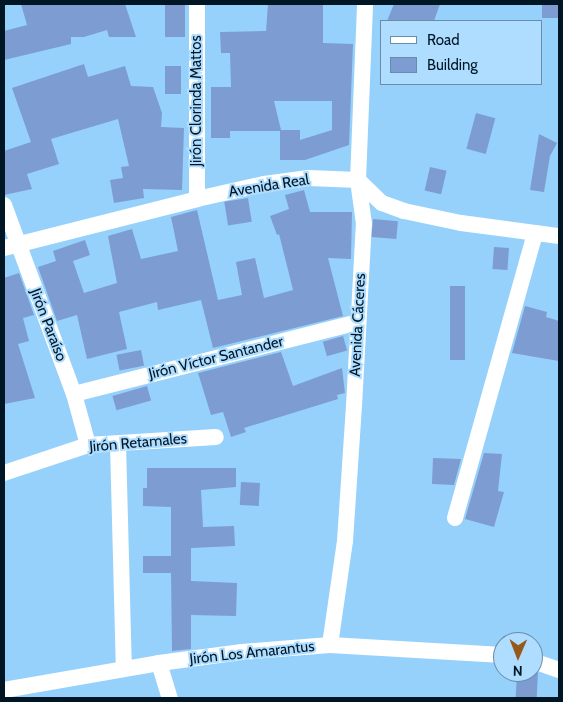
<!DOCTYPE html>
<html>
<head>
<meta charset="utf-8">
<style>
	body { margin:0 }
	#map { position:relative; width:563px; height:702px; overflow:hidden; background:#96d1fc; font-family:Cabin,sans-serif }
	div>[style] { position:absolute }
	.building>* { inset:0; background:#7d9cd1; transform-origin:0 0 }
	.street>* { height:16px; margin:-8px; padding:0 8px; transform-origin:8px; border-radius:8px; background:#fff }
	span { translate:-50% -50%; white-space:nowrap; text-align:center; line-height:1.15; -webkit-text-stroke:4px #aeddff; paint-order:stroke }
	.street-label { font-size:15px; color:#011625 }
	.frame { position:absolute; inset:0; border:5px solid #011625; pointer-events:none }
	.legend { position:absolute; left:380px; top:20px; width:162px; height:65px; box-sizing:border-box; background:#aeddff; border:1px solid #698da8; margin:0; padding:6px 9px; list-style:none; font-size:15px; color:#011625 }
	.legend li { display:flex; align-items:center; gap:10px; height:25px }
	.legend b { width:25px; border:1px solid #698da8 }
	.north { position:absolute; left:493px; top:632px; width:50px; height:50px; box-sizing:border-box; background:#aeddff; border:1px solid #698da8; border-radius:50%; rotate:181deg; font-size:14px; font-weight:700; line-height:20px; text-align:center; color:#011625 }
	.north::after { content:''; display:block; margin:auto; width:18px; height:22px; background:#96591c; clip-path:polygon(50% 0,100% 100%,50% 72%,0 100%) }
</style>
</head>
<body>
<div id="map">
	<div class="building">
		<i style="clip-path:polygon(21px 4px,125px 4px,136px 37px,109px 37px,107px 30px,84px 37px,71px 37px,71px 44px,4px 60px,4px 31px,27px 25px)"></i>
		<i style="left:165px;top:4px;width:20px;height:33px"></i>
		<i style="clip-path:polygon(evenodd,268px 4px,323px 5px,323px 43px,353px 44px,349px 145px,305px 160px,280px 160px,280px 131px,230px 131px,230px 138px,211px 138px,211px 87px,231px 87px,230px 53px,221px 53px,220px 32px,266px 31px,268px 4px,274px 101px,332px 101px,332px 130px,300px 140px,300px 130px,281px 130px,274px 101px)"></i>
		<i style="clip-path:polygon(394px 4px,440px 4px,434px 21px,387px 21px)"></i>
		<i style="left:542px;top:4px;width:16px;height:14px"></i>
		<i style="clip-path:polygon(84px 64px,88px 77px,125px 66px,131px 86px,153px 87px,162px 113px,161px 127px,184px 128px,182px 190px,143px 189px,144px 198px,114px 203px,110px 180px,123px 178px,121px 167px,129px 166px,118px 119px,51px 139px,59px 164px,27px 174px,32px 189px,4px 195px,4px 151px,31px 142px,12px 88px)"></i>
		<i style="left:165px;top:66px;width:16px;height:28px"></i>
		<i style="left:476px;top:113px;width:20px;height:37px;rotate:15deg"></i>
		<i style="clip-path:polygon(539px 134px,557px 143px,550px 156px,544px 192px,530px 190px)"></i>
		<i style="left:430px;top:167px;width:17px;height:24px;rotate:13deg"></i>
		<i style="clip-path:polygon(304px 190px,310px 212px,352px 212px,351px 259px,328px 258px,343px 316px,213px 348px,201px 300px,158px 310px,157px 302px,119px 312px,127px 349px,87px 359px,77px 315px,57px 321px,38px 267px,56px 261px,53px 251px,85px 240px,90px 255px,73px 261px,84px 293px,117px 283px,108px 236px,132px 229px,141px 259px,178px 251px,171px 217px,197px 210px,218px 300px,242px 295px,236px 262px,255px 258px,264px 298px,293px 290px,279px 234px,277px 235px,270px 216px,289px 209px,285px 195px)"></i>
		<i style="left:248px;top:198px;width:24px;height:24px;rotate:81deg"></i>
		<i style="left:373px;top:219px;width:25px;height:18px;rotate:5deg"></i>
		<i style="left:494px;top:247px;width:15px;height:22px;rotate:4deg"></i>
		<i style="clip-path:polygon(19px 273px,34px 315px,23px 318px,29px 341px,18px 344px,35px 398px,4px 404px,4px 278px)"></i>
		<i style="left:450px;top:286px;width:15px;height:74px"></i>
		<i style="clip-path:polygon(525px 306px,547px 312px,546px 317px,559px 321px,559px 361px,512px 353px)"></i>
		<i style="left:343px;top:336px;width:15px;height:21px;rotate:74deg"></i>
		<i style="left:141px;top:350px;width:16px;height:25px;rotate:79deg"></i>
		<i style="clip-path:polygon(281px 352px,293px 386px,342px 368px,345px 393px,337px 395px,338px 399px,244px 428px,246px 432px,231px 437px,223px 412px,211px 415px,198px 373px)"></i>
		<i style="left:147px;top:386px;width:15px;height:36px;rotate:74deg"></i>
		<i style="clip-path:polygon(484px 453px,502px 454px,498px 491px,504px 492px,494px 527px,465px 519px)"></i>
		<i style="clip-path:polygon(433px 458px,461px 459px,454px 485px,432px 484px)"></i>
		<i style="clip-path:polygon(147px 468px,236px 468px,236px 487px,201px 490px,203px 527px,234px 526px,235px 546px,191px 548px,191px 581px,237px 583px,236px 616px,191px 615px,191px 649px,172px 651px,171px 573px,143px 573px,143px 556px,171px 556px,171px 507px,143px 506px,143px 488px,147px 488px)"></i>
		<i style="left:241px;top:482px;width:19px;height:23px;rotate:3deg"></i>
		<i style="left:517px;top:672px;width:21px;height:26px;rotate:3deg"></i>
	</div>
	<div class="street">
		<i style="left:197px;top:199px;width:195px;rotate:-90deg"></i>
		<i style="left:4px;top:205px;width:202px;rotate:69.7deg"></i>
		<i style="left:74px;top:394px;width:53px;rotate:74.6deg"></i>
		<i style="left:4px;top:248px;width:199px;rotate:-14.2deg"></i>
		<i style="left:197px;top:199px;width:69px;rotate:-12.6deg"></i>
		<i style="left:264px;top:184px;width:45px;rotate:-7.6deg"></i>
		<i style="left:309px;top:178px;width:49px;rotate:2.3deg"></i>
		<i style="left:358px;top:180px;width:33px;rotate:44deg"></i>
		<i style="left:382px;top:203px;width:23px;rotate:20deg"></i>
		<i style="left:404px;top:211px;width:58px;rotate:11.9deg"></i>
		<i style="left:461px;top:223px;width:99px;rotate:7.6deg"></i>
		<i style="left:74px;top:394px;width:293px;rotate:-14.2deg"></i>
		<i style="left:118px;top:444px;width:224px;rotate:88.5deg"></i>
		<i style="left:4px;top:473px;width:89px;rotate:-18.4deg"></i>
		<i style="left:88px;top:445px;width:128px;rotate:-3.6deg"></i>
		<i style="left:455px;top:518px;width:296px;rotate:-74.3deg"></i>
		<i style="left:330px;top:645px;width:105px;rotate:-81.8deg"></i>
		<i style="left:345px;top:541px;width:135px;rotate:-86.2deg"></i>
		<i style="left:354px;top:406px;width:182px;rotate:-86.9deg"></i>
		<i style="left:364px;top:224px;width:44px;rotate:-97.8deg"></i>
		<i style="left:358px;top:180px;width:176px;rotate:-87.7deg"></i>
		<i style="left:533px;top:661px;width:28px;rotate:19deg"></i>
		<i style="left:159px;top:663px;width:37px;rotate:73deg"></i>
		<i style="left:4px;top:690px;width:157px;rotate:-9.9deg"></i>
		<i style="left:159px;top:663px;width:84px;rotate:-7.5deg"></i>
		<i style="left:242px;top:652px;width:88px;rotate:-4.5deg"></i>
		<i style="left:330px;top:645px;width:173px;rotate:3.3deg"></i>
	</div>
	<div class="street-label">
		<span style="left:197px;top:101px;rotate:-90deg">Jirón Clorinda Mattos</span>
		<span style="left:269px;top:186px;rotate:-9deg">Avenida Real</span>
		<span style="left:48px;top:325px;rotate:69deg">Jirón Paraíso</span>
		<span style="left:358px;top:325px;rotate:-87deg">Avenida Cáceres</span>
		<span style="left:216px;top:358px;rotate:-14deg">Jirón Víctor Santander</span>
		<span style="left:138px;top:443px;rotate:-5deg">Jirón Retamales</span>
		<span style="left:252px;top:653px;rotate:-6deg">Jirón Los Amarantus</span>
	</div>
	<div class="frame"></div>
	<ul class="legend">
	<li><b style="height:6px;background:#fff"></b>Road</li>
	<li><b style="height:14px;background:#7d9cd1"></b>Building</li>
	</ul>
	<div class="north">N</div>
</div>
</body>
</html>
